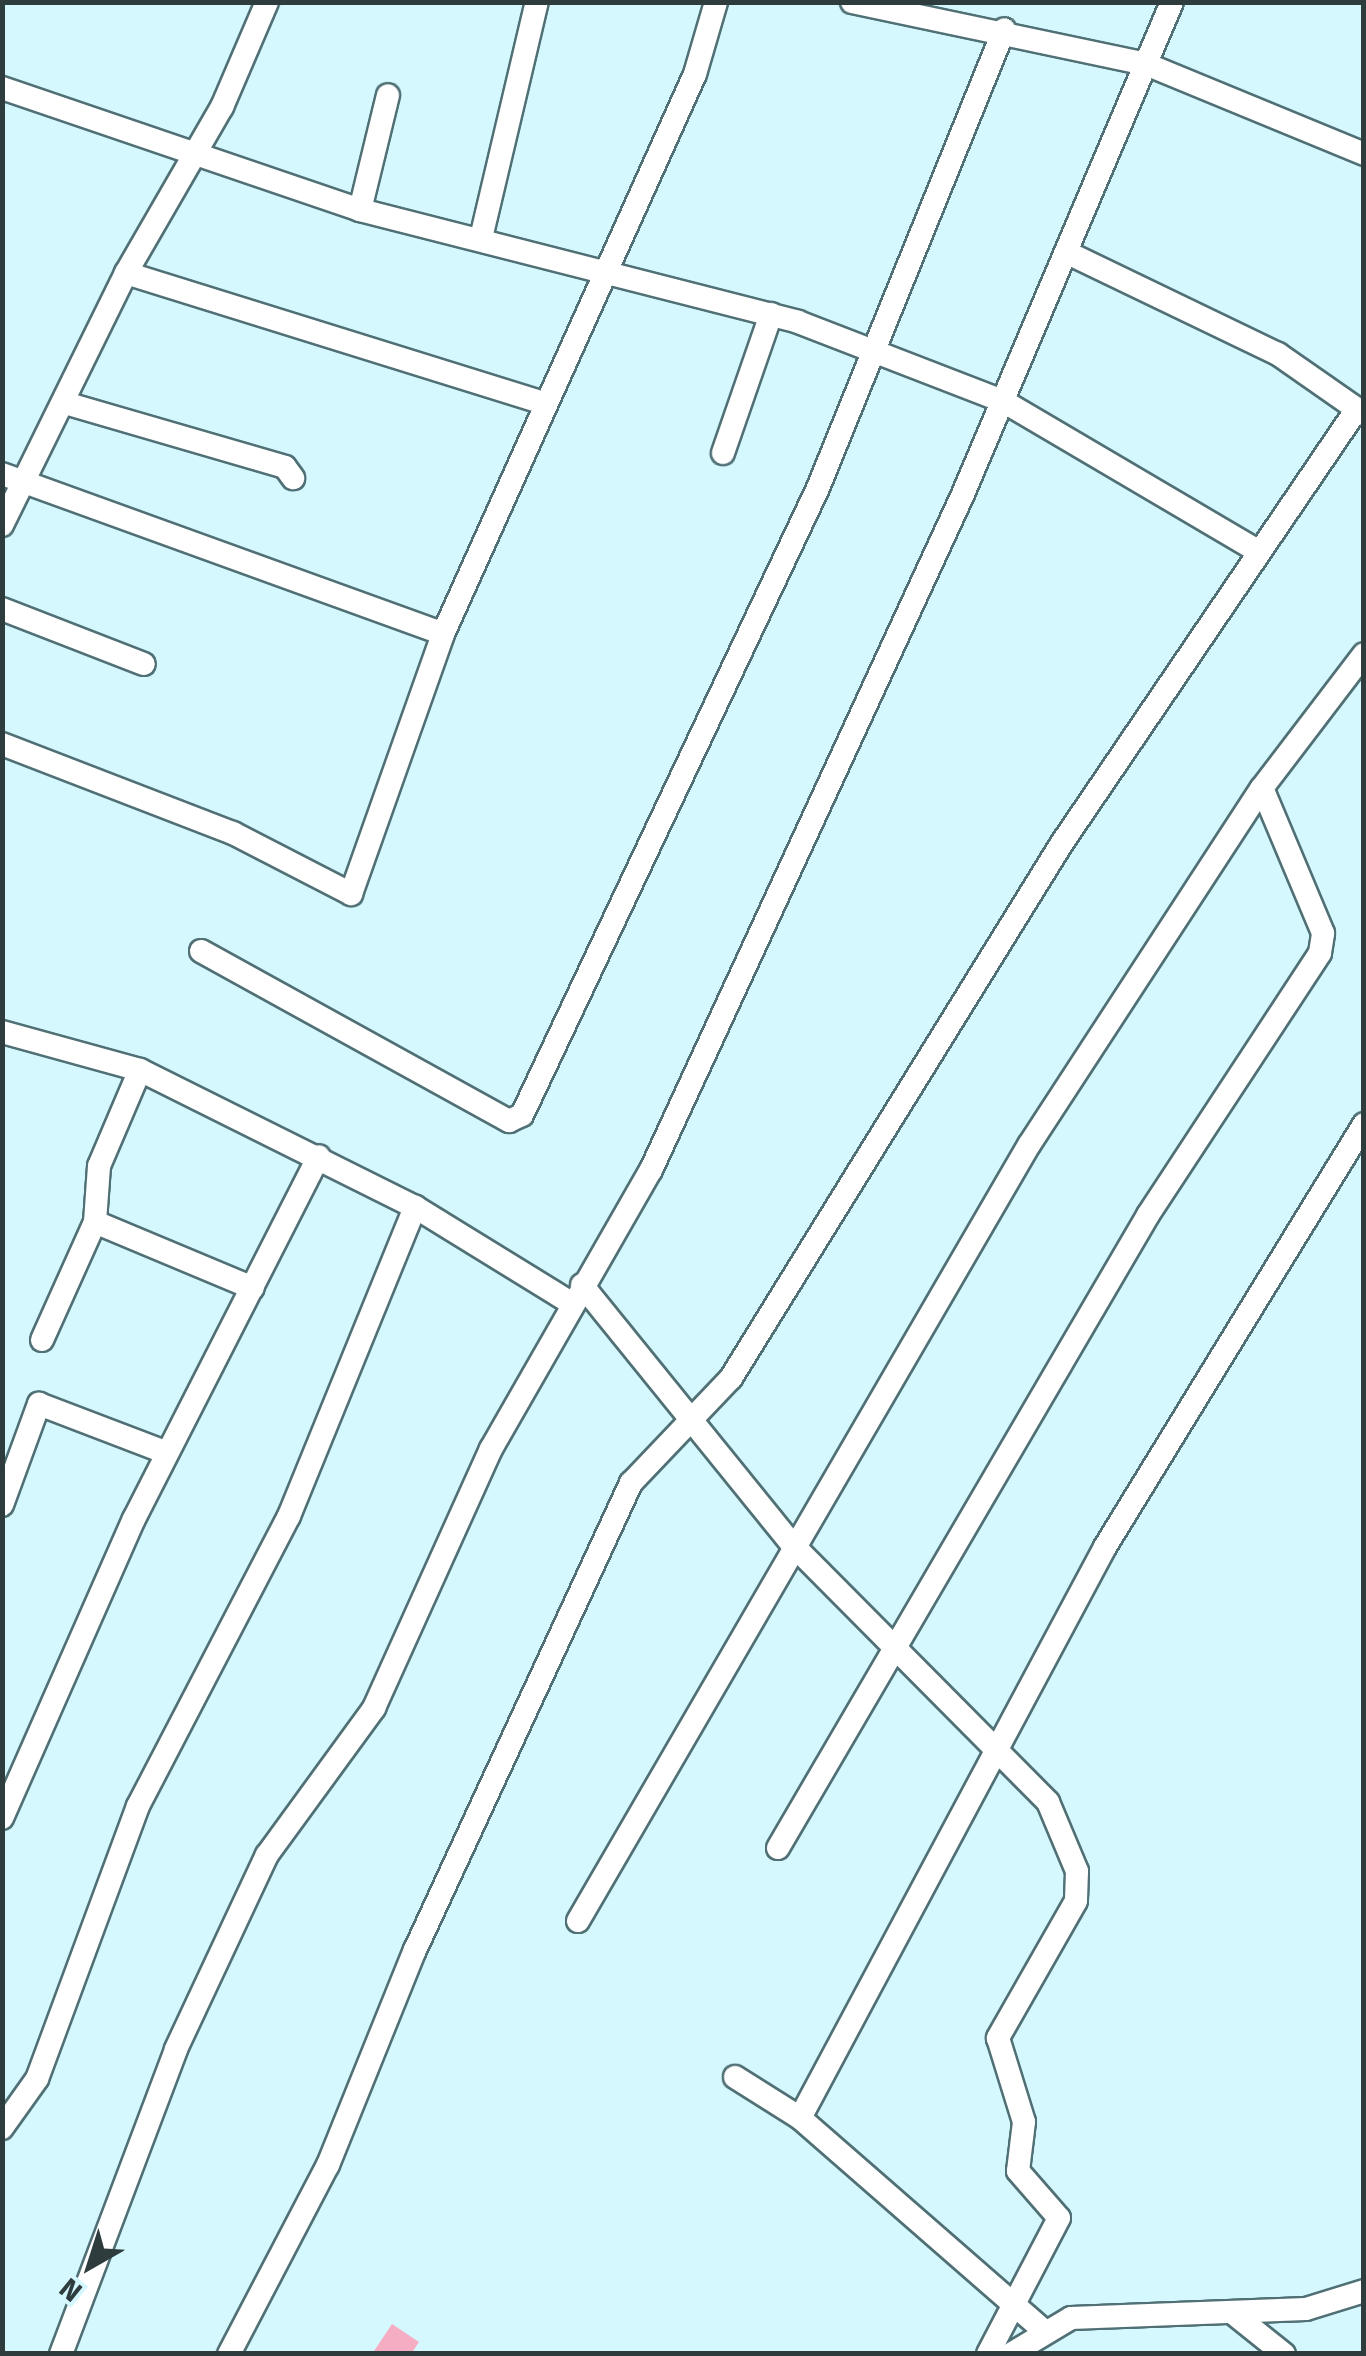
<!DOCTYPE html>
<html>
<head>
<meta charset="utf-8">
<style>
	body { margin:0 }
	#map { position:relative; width:1366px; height:2356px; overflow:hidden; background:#d4f8fe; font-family:"Fira Sans",sans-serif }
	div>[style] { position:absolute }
	.building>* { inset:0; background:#f5adc3 }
	.roads { filter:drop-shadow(2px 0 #507075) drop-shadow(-2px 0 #507075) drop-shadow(0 2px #507075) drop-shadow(0 -2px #507075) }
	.minor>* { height:22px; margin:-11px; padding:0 11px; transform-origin:11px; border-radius:11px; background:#fff }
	span { translate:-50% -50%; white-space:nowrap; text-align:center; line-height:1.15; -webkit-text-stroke:8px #d4f8fe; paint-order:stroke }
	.frame { position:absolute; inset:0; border:5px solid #2e3c3e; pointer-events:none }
	.north { position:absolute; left:40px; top:2216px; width:100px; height:100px; -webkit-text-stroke:8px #d4f8fe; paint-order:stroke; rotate:219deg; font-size:28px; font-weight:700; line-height:40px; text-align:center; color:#2e3c3e }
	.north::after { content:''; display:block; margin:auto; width:35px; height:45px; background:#2e3c3e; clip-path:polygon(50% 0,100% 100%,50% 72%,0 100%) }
</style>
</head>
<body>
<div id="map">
	<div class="building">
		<i style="clip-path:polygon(392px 2324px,419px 2342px,411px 2354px,372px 2354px)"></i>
	</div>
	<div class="roads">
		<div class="minor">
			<i style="left:852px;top:2px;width:300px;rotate:11.9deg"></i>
			<i style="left:1146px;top:64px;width:236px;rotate:22.4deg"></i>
			<i style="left:2px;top:88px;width:378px;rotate:18.8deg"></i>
			<i style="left:360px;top:210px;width:452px;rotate:14.3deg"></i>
			<i style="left:798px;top:322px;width:220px;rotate:21.1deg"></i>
			<i style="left:1003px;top:401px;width:296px;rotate:30.5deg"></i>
			<i style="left:360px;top:210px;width:118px;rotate:-76.3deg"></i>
			<i style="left:481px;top:238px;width:243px;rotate:-76.7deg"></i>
			<i style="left:1068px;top:253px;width:233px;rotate:25.7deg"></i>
			<i style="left:1278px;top:354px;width:105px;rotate:34.9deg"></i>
			<i style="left:126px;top:273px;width:440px;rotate:17.3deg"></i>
			<i style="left:65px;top:403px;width:229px;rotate:16.2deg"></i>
			<i style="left:285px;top:467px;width:14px;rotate:54deg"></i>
			<i style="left:723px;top:453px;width:147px;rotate:-70.9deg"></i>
			<i style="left:2px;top:474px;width:469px;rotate:19.9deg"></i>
			<i style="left:2px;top:525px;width:281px;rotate:-63.8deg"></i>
			<i style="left:126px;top:273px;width:192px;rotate:-60deg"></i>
			<i style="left:222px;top:107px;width:114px;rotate:-66.8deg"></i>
			<i style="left:2px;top:609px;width:152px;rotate:21.2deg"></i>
			<i style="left:2px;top:744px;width:248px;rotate:21.1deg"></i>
			<i style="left:233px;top:833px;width:133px;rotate:27.3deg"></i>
			<i style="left:351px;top:894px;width:276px;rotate:-70.5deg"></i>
			<i style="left:443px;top:634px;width:614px;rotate:-65.77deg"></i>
			<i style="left:695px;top:74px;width:75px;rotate:-73.7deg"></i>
			<i style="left:201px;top:951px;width:352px;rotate:28.9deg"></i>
			<i style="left:509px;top:1121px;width:14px;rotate:-25deg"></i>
			<i style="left:522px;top:1115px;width:693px;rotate:-64.73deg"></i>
			<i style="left:818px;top:488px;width:495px;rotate:-67.9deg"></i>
			<i style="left:2px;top:1032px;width:143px;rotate:15.4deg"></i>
			<i style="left:140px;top:1070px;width:307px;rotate:26.5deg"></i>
			<i style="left:415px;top:1207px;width:183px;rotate:31.6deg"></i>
			<i style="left:95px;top:1222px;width:171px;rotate:22.7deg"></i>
			<i style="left:582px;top:1285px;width:333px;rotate:51deg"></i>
			<i style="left:792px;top:1544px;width:363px;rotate:45.2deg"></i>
			<i style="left:1048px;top:1802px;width:75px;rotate:67.2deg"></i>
			<i style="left:1077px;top:1871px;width:30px;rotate:92deg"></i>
			<i style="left:1076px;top:1901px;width:158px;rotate:119.7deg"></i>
			<i style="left:998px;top:2038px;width:88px;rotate:72.8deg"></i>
			<i style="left:1024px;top:2122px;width:49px;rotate:97deg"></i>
			<i style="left:1018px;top:2171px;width:62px;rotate:48.9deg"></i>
			<i style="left:1059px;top:2218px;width:153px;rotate:117.6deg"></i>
			<i style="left:42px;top:1340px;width:129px;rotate:-65.8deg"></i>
			<i style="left:95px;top:1222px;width:56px;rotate:-85.9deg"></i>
			<i style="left:99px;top:1166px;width:104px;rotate:-66.9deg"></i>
			<i style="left:2px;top:1505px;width:108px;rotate:-69.9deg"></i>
			<i style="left:39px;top:1404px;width:137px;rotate:20.9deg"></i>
			<i style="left:2px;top:1818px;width:327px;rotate:-66.2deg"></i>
			<i style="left:134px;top:1519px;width:407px;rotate:-63deg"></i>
			<i style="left:778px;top:1848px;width:733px;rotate:-59.69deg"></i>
			<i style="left:1148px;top:1215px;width:313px;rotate:-56.7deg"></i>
			<i style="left:1320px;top:953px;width:20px;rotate:-81deg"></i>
			<i style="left:1323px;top:933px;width:157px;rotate:-112.8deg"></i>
			<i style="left:578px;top:1921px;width:898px;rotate:-59.84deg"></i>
			<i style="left:1029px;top:1145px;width:426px;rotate:-56.9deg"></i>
			<i style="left:1262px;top:788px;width:168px;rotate:-52.7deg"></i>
			<i style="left:735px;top:2077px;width:77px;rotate:32.2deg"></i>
			<i style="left:800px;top:2118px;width:321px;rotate:41.1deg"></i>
			<i style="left:800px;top:2118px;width:647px;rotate:-61.89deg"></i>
			<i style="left:1105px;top:1547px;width:496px;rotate:-58.5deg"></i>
			<i style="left:2px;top:2128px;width:60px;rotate:-54.5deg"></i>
			<i style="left:37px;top:2079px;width:291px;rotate:-69.7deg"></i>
			<i style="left:138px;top:1806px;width:327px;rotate:-62.5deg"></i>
			<i style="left:289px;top:1516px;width:334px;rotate:-67.8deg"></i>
			<i style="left:1234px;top:2314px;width:64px;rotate:38.7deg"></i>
			<i style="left:61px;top:2354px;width:326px;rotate:-69.3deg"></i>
			<i style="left:176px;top:2049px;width:214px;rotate:-64.9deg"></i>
			<i style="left:267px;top:1855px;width:182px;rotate:-53.9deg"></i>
			<i style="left:374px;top:1708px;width:284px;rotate:-65.7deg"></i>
			<i style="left:491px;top:1449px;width:322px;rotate:-60.2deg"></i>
			<i style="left:651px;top:1170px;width:745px;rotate:-65.22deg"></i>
			<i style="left:963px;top:494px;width:535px;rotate:-66.98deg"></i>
			<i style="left:229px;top:2354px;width:213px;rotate:-62.4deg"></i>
			<i style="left:328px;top:2165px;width:232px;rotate:-68deg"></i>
			<i style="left:415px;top:1950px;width:515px;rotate:-65.18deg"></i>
			<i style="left:631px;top:1483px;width:145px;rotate:-46.4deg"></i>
			<i style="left:731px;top:1378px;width:629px;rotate:-58.26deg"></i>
			<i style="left:1062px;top:843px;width:525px;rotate:-55.8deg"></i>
			<i style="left:1011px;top:2354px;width:70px;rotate:-31deg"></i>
			<i style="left:1071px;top:2318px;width:235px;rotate:-2.2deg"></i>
			<i style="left:1306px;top:2309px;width:61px;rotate:-17.2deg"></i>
		</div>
	</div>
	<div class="frame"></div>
	<div class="north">N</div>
</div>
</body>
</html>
